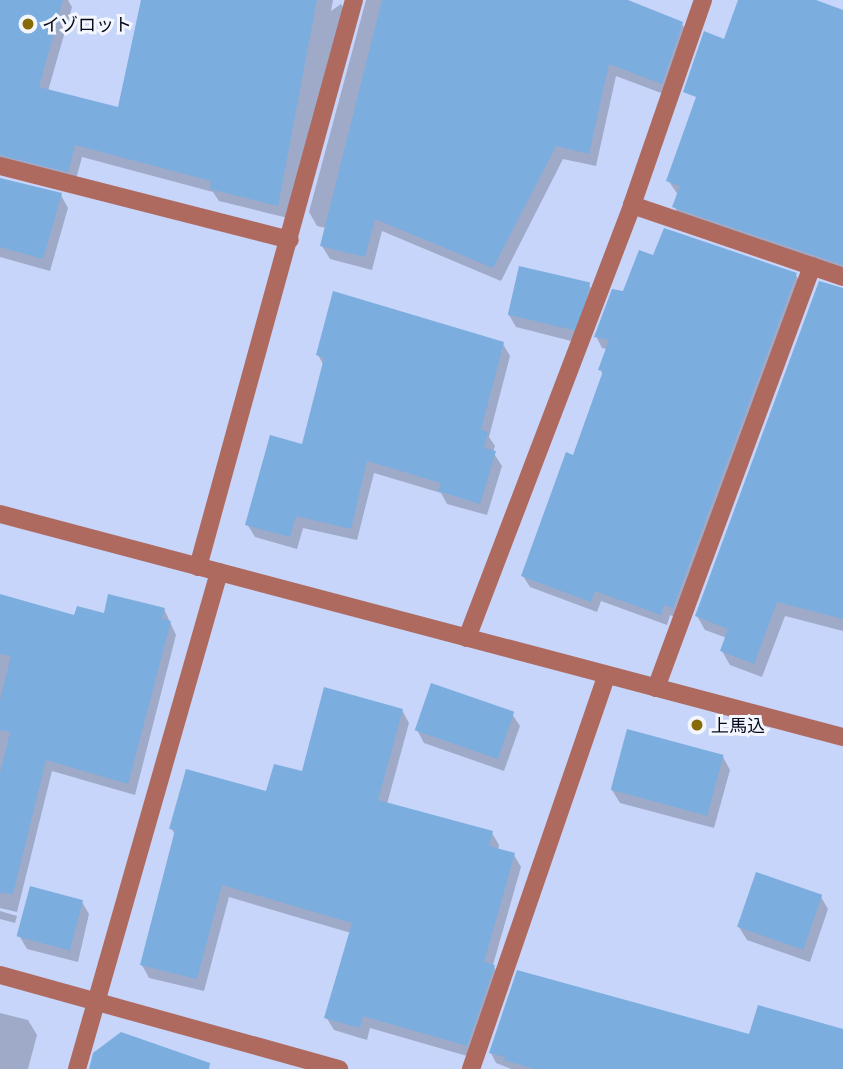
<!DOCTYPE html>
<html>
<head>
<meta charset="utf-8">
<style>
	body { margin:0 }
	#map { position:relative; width:843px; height:1069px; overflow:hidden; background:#c7d5fa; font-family:"Noto Sans","Noto Sans JP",sans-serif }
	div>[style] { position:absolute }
	.shadow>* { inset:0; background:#0003 }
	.building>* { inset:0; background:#7badde; transform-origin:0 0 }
	.minor>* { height:18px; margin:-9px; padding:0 9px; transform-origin:9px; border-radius:9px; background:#af6a60 }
	.dots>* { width:19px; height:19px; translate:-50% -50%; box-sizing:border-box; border:4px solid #f4f6fd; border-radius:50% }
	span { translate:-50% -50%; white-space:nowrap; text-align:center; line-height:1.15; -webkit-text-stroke:6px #f4f6fd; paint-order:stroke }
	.poi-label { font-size:18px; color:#050a1f }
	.left { translate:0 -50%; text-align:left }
</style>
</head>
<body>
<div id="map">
	<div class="shadow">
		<i style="clip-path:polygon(0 0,68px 0,72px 7px,48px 91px,119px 109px,144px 0,333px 0,331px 11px,341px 4px,348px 15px,292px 219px,219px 201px,213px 192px,82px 157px,75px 183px,0 171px)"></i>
		<i style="clip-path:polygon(366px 0,616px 0,682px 24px,690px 37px,669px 96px,616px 76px,596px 166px,563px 159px,501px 281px,382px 231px,372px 270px,330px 259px,322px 246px,326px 228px,317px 226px,309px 212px)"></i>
		<i style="clip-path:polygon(747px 0,811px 0,843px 12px,843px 275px,682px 220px,674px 206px,678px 195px,668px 180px)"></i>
		<i style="clip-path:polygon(0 179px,61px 195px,68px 208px,50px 271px,0 257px)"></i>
		<i style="clip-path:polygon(654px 258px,796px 275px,802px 286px,679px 619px,670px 615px,667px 625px,601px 601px,597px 612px,530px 587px,523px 576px,574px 457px,603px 375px,600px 369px,607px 349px,602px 348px,596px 336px)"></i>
		<i style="clip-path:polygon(589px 285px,596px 297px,579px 343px,516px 327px,509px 315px)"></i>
		<i style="clip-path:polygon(843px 290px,843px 631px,785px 616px,762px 677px,730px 665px,722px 651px,727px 638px,705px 630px,697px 616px)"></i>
		<i style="clip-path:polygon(503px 344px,510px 356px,489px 437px,495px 446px,493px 452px,502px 466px,487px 515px,447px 504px,441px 493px,374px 473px,357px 540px,303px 528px,297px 549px,255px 537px,247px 524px,303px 446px,324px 366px,318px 355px)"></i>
		<i style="clip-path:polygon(0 596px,76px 617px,164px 609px,176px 635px,135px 795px,52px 771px,17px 912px,0 908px)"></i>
		<i style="clip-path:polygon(402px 710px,409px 723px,387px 804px,492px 833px,499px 845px,498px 851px,514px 855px,521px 867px,493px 965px,501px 979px,474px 1058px,370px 1028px,367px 1040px,334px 1030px,326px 1017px,351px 933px,229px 897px,204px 991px,149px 978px,142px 965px,175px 835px,171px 828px,268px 793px)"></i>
		<i style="clip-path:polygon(512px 714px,520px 726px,504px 771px,424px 743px,417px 730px)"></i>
		<i style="clip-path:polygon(723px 757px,730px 770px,714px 828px,620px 803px,612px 790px)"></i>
		<i style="clip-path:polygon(821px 897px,828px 909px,810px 962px,747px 940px,739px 927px)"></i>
		<i style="clip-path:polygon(82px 902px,89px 914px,78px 962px,27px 949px,20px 937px)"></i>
		<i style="clip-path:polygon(0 911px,17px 916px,15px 923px,0 919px)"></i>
		<i style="clip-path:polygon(0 1013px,28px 1020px,37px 1035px,28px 1069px,0 1069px)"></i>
		<i style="clip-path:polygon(843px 1031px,843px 1069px,511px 1069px,496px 1063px,491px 1053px)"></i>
	</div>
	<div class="building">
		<i style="clip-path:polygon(0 0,63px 0,39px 87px,118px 107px,141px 0,317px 0,278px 206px,210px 189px,211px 181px,75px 145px,68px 172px,0 155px)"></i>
		<i style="clip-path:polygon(382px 0,628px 0,683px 22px,662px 84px,609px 64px,589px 154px,556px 146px,493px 268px,375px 219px,365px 257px,320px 246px)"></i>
		<i style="clip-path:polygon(738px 0,816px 0,843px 10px,843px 265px,672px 207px,680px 186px,666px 181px,696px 97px,683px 92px,704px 31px,724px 39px)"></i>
		<i style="clip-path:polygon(0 178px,62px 193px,43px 259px,0 247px)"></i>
		<i style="clip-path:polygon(664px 228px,797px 273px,673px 608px,664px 605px,661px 615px,595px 591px,591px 602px,521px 576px,566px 452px,573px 455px,603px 371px,598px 370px,609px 340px,594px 337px,612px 289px,623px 291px,639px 250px,653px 255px)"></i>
		<i style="left:519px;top:266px;width:73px;height:50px;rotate:13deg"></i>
		<i style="clip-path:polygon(819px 281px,843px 288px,843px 619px,777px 602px,754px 664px,720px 651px,728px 629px,695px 616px)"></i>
		<i style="clip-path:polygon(333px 291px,504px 342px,481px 430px,488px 432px,484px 448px,496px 451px,480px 504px,438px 491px,441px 483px,367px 461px,351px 529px,296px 516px,290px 537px,245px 525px,270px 435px,302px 444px,324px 358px,316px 355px)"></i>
		<i style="clip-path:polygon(0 594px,74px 615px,77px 606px,104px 613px,108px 594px,165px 608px,162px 619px,171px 621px,128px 784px,46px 760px,13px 894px,0 893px,0 773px,10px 732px,0 730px,0 700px,11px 656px,0 654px)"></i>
		<i style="left:431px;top:683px;width:88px;height:50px;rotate:19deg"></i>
		<i style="clip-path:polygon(324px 687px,403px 709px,378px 800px,493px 831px,489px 846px,515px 853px,484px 962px,495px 965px,467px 1046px,363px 1016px,360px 1028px,324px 1018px,352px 923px,222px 885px,197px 979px,140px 965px,175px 830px,169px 829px,186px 769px,266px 791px,274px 764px,302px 771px)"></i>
		<i style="left:627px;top:729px;width:100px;height:63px;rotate:15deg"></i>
		<i style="left:756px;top:872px;width:70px;height:58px;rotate:19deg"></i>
		<i style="left:30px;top:886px;width:55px;height:52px;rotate:15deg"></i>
		<i style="clip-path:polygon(517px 970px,749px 1034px,758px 1005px,843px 1029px,843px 1069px,535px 1069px,504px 1060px,505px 1057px,489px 1053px)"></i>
		<i style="clip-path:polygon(121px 1032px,210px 1063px,209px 1069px,89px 1069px,93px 1053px)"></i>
	</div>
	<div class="minor">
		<i style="left:0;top:166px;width:299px;rotate:14.3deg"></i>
		<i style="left:632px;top:205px;width:223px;rotate:18.8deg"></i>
		<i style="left:0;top:514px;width:872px;rotate:14.82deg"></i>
		<i style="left:198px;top:567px;width:588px;rotate:-74.62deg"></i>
		<i style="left:467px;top:638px;width:463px;rotate:-69.1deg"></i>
		<i style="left:632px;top:205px;width:217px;rotate:-70.9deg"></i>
		<i style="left:656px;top:688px;width:450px;rotate:-69.7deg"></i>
		<i style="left:0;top:975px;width:352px;rotate:15.5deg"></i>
		<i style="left:77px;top:1069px;width:517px;rotate:-74.05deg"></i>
		<i style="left:471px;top:1069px;width:417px;rotate:-71deg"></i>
	</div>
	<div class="dots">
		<i style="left:28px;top:24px;background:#886a07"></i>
		<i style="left:697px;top:725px;background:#886a07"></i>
	</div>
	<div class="poi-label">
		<span class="left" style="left:42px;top:24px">イゾロット</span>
		<span class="left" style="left:711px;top:725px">上馬込</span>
	</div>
</div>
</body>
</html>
